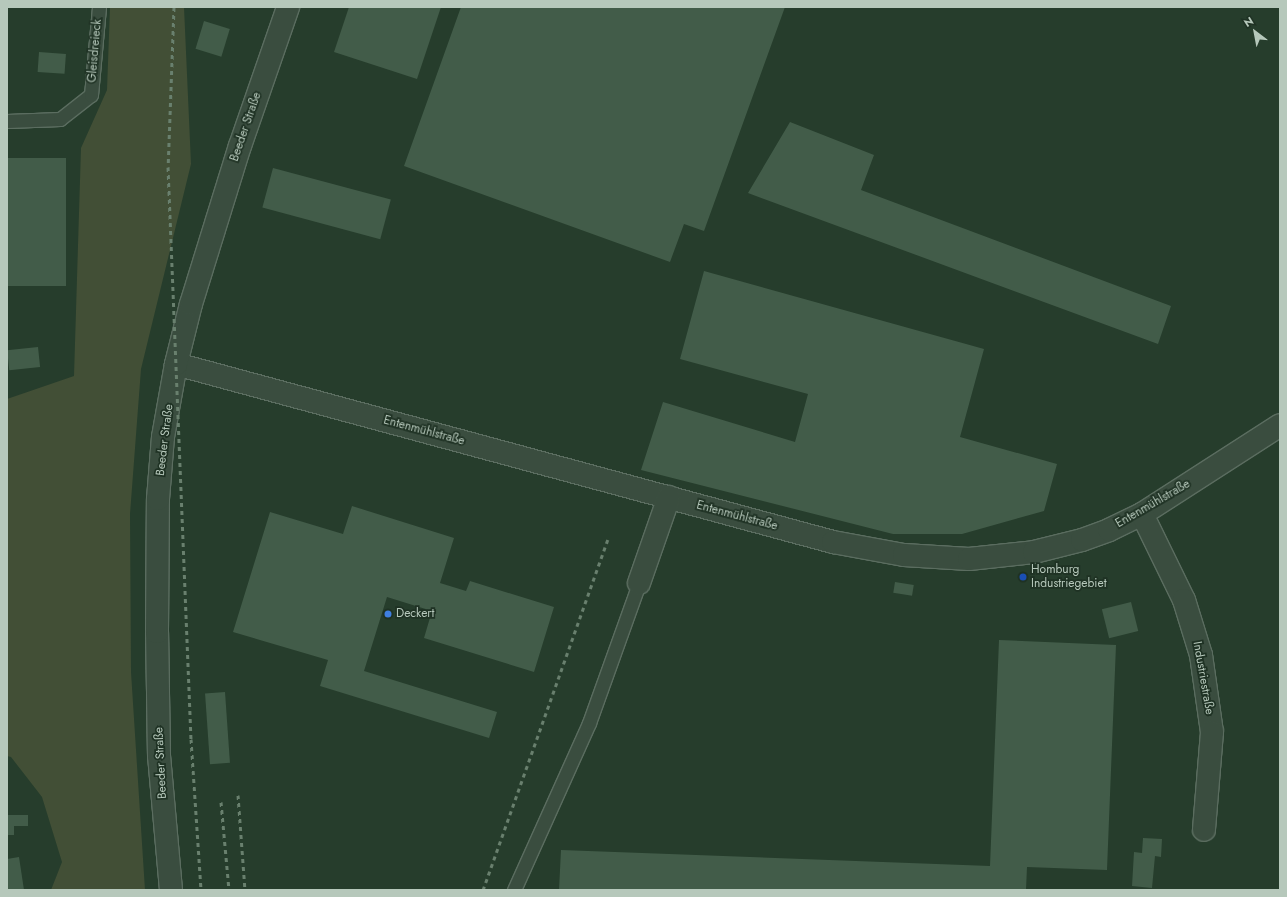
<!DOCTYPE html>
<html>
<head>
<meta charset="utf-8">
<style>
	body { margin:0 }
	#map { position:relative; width:1287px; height:897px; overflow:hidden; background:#263d2c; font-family:Jost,sans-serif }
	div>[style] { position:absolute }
	.green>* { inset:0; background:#424f36 }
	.building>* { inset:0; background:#425c49; transform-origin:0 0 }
	.roads { filter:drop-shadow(1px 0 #5b6d60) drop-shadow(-1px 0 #5b6d60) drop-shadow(0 1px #5b6d60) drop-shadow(0 -1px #5b6d60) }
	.service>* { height:13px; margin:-6.5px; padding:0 6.5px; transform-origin:6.5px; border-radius:6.5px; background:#3a4d3f }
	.minor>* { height:22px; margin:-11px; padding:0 11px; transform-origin:11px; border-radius:11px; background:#3a4d3f }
	.tertiary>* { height:22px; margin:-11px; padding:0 11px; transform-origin:11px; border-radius:11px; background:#3a4d3f }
	.rail>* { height:3px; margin-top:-1.5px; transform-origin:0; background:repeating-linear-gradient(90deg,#69806e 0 4px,transparent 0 8px) }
	.dots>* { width:11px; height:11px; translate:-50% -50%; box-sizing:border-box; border:2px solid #1f3224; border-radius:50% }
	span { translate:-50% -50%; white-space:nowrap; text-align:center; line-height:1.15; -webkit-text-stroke:3.5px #1f3224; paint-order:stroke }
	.street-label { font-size:12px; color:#b6c8bb }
	.poi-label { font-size:12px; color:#b6c8bb }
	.left { translate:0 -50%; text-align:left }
	.frame { position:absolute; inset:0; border:8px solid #b6c8bb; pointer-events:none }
	.north { position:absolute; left:1235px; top:12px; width:40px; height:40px; -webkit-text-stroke:3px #1f3224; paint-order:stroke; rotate:328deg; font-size:11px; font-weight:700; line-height:16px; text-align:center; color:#b6c8bb }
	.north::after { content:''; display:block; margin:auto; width:14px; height:18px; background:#b6c8bb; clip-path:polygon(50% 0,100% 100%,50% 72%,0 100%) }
</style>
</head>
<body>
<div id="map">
	<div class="green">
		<i style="clip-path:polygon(110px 7px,184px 7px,191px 164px,141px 369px,130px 514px,131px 672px,145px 890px,51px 890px,62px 862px,42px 797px,11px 757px,7px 756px,7px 399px,74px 376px,81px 148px,107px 90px)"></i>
	</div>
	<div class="building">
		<i style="clip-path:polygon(349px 7px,441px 7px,417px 79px,334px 52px)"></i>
		<i style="clip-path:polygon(461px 7px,785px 7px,704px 231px,684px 224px,670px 262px,404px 166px)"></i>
		<i style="left:204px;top:21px;width:27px;height:29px;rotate:17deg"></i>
		<i style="left:39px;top:52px;width:27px;height:20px;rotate:4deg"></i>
		<i style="clip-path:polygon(790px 122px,874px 155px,861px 190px,1171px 306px,1158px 344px,748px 193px)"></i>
		<i style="left:7px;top:158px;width:59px;height:128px"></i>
		<i style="left:273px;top:168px;width:122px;height:41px;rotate:15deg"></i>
		<i style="clip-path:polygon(704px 271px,984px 349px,960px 437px,1057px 464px,1044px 511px,962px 534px,893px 534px,641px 470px,663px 402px,795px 442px,808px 394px,680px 359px)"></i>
		<i style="left:38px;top:347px;width:20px;height:31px;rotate:84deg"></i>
		<i style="clip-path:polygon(352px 506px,454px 538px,440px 583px,466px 591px,470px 581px,554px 607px,534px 672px,424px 638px,432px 611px,387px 597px,364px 671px,497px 712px,489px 738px,320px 686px,328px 660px,233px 632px,270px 512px,343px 534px)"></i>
		<i style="left:895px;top:582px;width:19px;height:11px;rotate:9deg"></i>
		<i style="left:1131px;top:602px;width:30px;height:30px;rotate:76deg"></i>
		<i style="clip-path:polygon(999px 640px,1116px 645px,1107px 870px,1027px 867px,1026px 890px,559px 890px,561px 850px,990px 866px)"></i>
		<i style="left:225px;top:692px;width:71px;height:20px;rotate:86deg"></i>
		<i style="clip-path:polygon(7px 815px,28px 815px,28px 826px,14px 826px,14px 835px,7px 835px)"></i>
		<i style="clip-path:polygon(1143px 838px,1162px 839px,1161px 857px,1155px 856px,1152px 888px,1132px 886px,1134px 852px,1142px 853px)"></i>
		<i style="clip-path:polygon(19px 857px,24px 890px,7px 890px,7px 859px)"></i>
	</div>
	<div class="roads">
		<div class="service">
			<i style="left:7px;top:121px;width:53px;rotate:-2.2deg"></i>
			<i style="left:60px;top:119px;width:39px;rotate:-38deg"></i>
			<i style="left:91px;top:95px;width:88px;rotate:-84.8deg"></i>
			<i style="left:514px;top:890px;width:183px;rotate:-65.8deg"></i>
			<i style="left:589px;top:723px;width:149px;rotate:-70.3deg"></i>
		</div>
		<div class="minor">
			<i style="left:176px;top:364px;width:681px;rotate:15.16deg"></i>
			<i style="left:833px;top:542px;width:72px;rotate:10.4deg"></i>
			<i style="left:904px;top:555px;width:65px;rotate:3.5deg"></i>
			<i style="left:969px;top:559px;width:65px;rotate:-6.1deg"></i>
			<i style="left:1034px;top:552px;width:49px;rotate:-14deg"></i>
			<i style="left:1082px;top:540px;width:29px;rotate:-20deg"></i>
			<i style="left:1109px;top:530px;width:37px;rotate:-26deg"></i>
			<i style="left:1142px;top:514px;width:164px;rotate:-32.8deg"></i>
			<i style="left:1142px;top:514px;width:96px;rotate:64deg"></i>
			<i style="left:1184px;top:600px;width:58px;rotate:72.8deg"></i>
			<i style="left:1201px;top:655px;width:78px;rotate:81.9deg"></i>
			<i style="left:1212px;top:732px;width:98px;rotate:94.7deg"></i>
			<i style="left:639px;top:583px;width:91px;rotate:-70.8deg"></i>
		</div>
		<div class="tertiary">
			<i style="left:171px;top:890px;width:135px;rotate:-95.1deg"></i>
			<i style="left:159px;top:756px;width:124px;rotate:-90.9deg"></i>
			<i style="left:157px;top:632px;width:133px;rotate:-89.6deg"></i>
			<i style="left:158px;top:499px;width:62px;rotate:-85.4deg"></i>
			<i style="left:163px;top:437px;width:74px;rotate:-79.9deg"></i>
			<i style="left:176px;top:364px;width:62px;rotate:-76deg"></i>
			<i style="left:191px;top:304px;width:165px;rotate:-72.8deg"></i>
			<i style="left:240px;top:146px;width:147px;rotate:-70.9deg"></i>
		</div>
	</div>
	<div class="rail">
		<i style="left:174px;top:7px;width:160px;rotate:92.1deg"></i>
		<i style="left:168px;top:167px;width:572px;rotate:87.7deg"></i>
		<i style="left:191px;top:739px;width:151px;rotate:86.2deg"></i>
		<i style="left:238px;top:795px;width:95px;rotate:85.8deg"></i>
		<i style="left:221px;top:802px;width:88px;rotate:84.8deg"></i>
		<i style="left:483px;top:890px;width:373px;rotate:-70.4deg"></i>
	</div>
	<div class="dots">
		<i style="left:1023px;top:577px;background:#1a4fb4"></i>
		<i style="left:388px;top:614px;background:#3f7fe0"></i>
	</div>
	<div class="street-label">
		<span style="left:95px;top:51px;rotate:-85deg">Gleisdreieck</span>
		<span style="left:246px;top:127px;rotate:-71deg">Beeder Straße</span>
		<span style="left:424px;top:431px;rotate:15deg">Entenmühlstraße</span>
		<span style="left:165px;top:440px;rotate:-83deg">Beeder Straße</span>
		<span style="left:1153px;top:504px;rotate:-30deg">Entenmühlstraße</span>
		<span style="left:737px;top:516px;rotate:15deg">Entenmühlstraße</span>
		<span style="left:1203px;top:678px;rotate:80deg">Industriestraße</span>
		<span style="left:161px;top:763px;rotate:-93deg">Beeder Straße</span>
	</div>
	<div class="poi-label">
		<span class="left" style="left:1031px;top:577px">Homburg<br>Industriegebiet</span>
		<span class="left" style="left:396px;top:614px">Deckert</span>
	</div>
	<div class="frame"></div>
	<div class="north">N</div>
</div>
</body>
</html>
